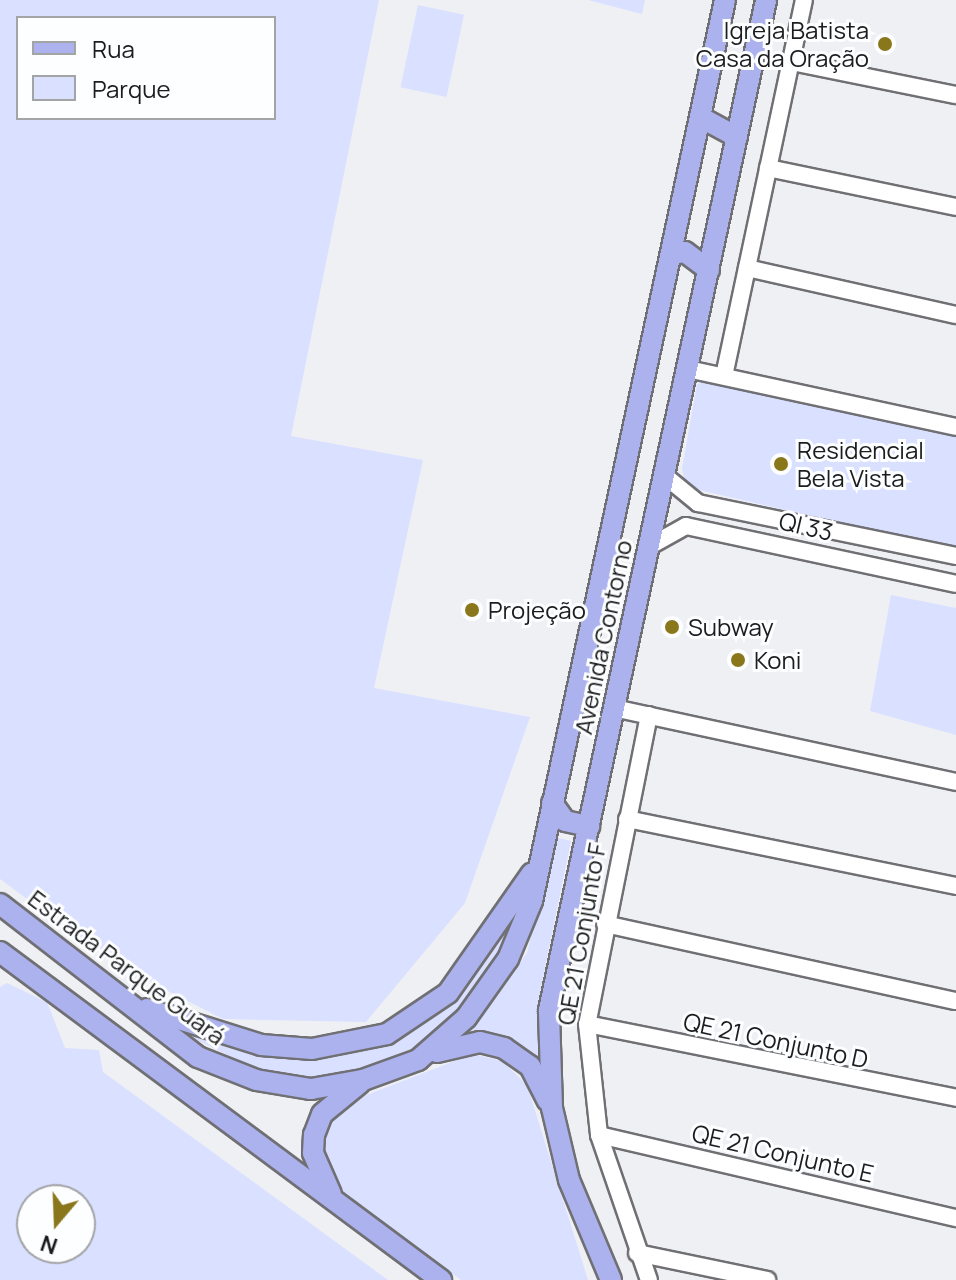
<!DOCTYPE html>
<html>
<head>
<meta charset="utf-8">
<style>
	body { margin:0 }
	#map { position:relative; width:956px; height:1280px; overflow:hidden; background:#eff0f4; font-family:Manrope,sans-serif }
	div>[style] { position:absolute }
	.green>* { inset:0; background:#dae0ff; transform-origin:0 0 }
	.roads { filter:drop-shadow(2px 0 #707074) drop-shadow(-2px 0 #707074) drop-shadow(0 2px #707074) drop-shadow(0 -2px #707074) }
	.minor>* { height:16px; margin:-8px; padding:0 8px; transform-origin:8px; border-radius:8px; background:#fff }
	.major>* { height:20px; margin:-10px; padding:0 10px; transform-origin:10px; border-radius:10px; background:#acb2ed }
	.dots>* { width:22px; height:22px; translate:-50% -50%; box-sizing:border-box; border:4px solid #fdfeff; border-radius:50% }
	span { translate:-50% -50%; white-space:nowrap; text-align:center; line-height:1.15; -webkit-text-stroke:6px #fdfeff; paint-order:stroke }
	.poi-label { font-size:24px; color:#1b1c1d }
	.right { translate:-100% -50%; text-align:right }
	.left { translate:0 -50%; text-align:left }
	.street-label { font-size:24px; color:#1b1c1d }
	.legend { position:absolute; left:16px; top:16px; width:260px; height:104px; box-sizing:border-box; background:#fdfeff; border:2px solid #a3a4a5; margin:0; padding:10px 14px; list-style:none; font-size:24px; color:#1b1c1d }
	.legend li { display:flex; align-items:center; gap:16px; height:40px }
	.legend b { width:40px; border:2px solid #a3a4a5 }
	.north { position:absolute; left:16px; top:1184px; width:80px; height:80px; box-sizing:border-box; background:#fdfeff; border:2px solid #a3a4a5; border-radius:50%; rotate:199deg; font-size:22px; font-weight:700; line-height:32px; text-align:center; color:#1b1c1d }
	.north::after { content:''; display:block; margin:auto; width:28px; height:36px; background:#8b771b; clip-path:polygon(50% 0,100% 100%,50% 72%,0 100%) }
</style>
</head>
<body>
<div id="map">
	<div class="green">
		<i style="clip-path:polygon(evenodd,0 0,379px 0,291px 436px,423px 460px,374px 688px,530px 717px,465px 903px,366px 1022px,223px 1019px,115px 964px,0 879px,0 0,18px 18px,274px 18px,274px 118px,18px 118px,18px 18px)"></i>
		<i style="clip-path:polygon(588px 0,645px 0,642px 14px)"></i>
		<i style="left:418px;top:5px;width:47px;height:84px;rotate:12deg"></i>
		<i style="clip-path:polygon(712px 380px,956px 434px,956px 549px,686px 487px,682px 469px,697px 384px)"></i>
		<i style="clip-path:polygon(891px 595px,956px 608px,956px 735px,870px 711px)"></i>
		<i style="clip-path:polygon(554px 837px,571px 841px,538px 1002px,538px 1069px,466px 1037px,527px 953px)"></i>
		<i style="clip-path:polygon(516px 908px,498px 964px,456px 1018px,397px 1060px,316px 1082px,282px 1082px,185px 1034px,261px 1056px,333px 1058px,397px 1039px,456px 995px)"></i>
		<i style="clip-path:polygon(evenodd,7px 983px,47px 1002px,65px 1048px,99px 1050px,103px 1072px,388px 1280px,0 1280px,0 987px,7px 983px,32px 1200px,80px 1200px,80px 1248px,32px 1248px,32px 1200px)"></i>
		<i style="clip-path:polygon(473px 1054px,502px 1061px,527px 1085px,588px 1280px,461px 1280px,337px 1188px,319px 1164px,323px 1128px,343px 1104px)"></i>
	</div>
	<div class="roads">
		<div class="minor">
			<i style="left:792px;top:62px;width:167px;rotate:11.4deg"></i>
			<i style="left:768px;top:168px;width:192px;rotate:11.7deg"></i>
			<i style="left:747px;top:268px;width:214px;rotate:12.7deg"></i>
			<i style="left:688px;top:369px;width:274px;rotate:12.2deg"></i>
			<i style="left:724px;top:376px;width:384px;rotate:-78deg"></i>
			<i style="left:665px;top:476px;width:43px;rotate:39.3deg"></i>
			<i style="left:698px;top:503px;width:263px;rotate:11.6deg"></i>
			<i style="left:650px;top:546px;width:41px;rotate:-29.1deg"></i>
			<i style="left:686px;top:526px;width:276px;rotate:12.1deg"></i>
			<i style="left:614px;top:708px;width:350px;rotate:12.2deg"></i>
			<i style="left:649px;top:715px;width:315px;rotate:101.3deg"></i>
			<i style="left:587px;top:1024px;width:112px;rotate:83.8deg"></i>
			<i style="left:599px;top:1135px;width:153px;rotate:71deg"></i>
			<i style="left:627px;top:819px;width:336px;rotate:11.5deg"></i>
			<i style="left:605px;top:924px;width:359px;rotate:12.4deg"></i>
			<i style="left:587px;top:1024px;width:376px;rotate:11.3deg"></i>
			<i style="left:599px;top:1135px;width:367px;rotate:13.1deg"></i>
			<i style="left:637px;top:1253px;width:133px;rotate:11.7deg"></i>
		</div>
		<div class="major">
			<i style="left:700px;top:117px;width:42px;rotate:28.4deg"></i>
			<i style="left:672px;top:254px;width:13px;rotate:-9deg"></i>
			<i style="left:685px;top:252px;width:30px;rotate:37deg"></i>
			<i style="left:552px;top:803px;width:22px;rotate:54deg"></i>
			<i style="left:565px;top:821px;width:25px;rotate:12deg"></i>
			<i style="left:0;top:904px;width:250px;rotate:37.7deg"></i>
			<i style="left:198px;top:1057px;width:62px;rotate:21.6deg"></i>
			<i style="left:256px;top:1080px;width:56px;rotate:9.3deg"></i>
			<i style="left:311px;top:1089px;width:53px;rotate:-9.8deg"></i>
			<i style="left:363px;top:1080px;width:59px;rotate:-20deg"></i>
			<i style="left:418px;top:1060px;width:64px;rotate:-41.2deg"></i>
			<i style="left:466px;top:1018px;width:72px;rotate:-54.6deg"></i>
			<i style="left:508px;top:959px;width:63px;rotate:-67.5deg"></i>
			<i style="left:532px;top:901px;width:921px;rotate:-77.91deg"></i>
			<i style="left:0;top:952px;width:550px;rotate:36.64deg"></i>
			<i style="left:147px;top:1009px;width:120px;rotate:17.5deg"></i>
			<i style="left:261px;top:1045px;width:51px;rotate:4.5deg"></i>
			<i style="left:312px;top:1049px;width:76px;rotate:-11.3deg"></i>
			<i style="left:387px;top:1034px;width:73px;rotate:-33.9deg"></i>
			<i style="left:448px;top:993px;width:146px;rotate:-55deg"></i>
			<i style="left:437px;top:1052px;width:44px;rotate:-13.1deg"></i>
			<i style="left:480px;top:1042px;width:25px;rotate:14deg"></i>
			<i style="left:504px;top:1048px;width:32px;rotate:35deg"></i>
			<i style="left:530px;top:1066px;width:39px;rotate:63deg"></i>
			<i style="left:331px;top:1194px;width:45px;rotate:-113.7deg"></i>
			<i style="left:313px;top:1153px;width:18px;rotate:-87deg"></i>
			<i style="left:314px;top:1135px;width:22px;rotate:-69deg"></i>
			<i style="left:322px;top:1114px;width:49px;rotate:-39.2deg"></i>
			<i style="left:611px;top:1280px;width:108px;rotate:-112.8deg"></i>
			<i style="left:569px;top:1180px;width:74px;rotate:-103.3deg"></i>
			<i style="left:552px;top:1108px;width:98px;rotate:-91.8deg"></i>
			<i style="left:549px;top:1010px;width:1033px;rotate:-77.87deg"></i>
		</div>
	</div>
	<div class="dots">
		<i style="left:885px;top:44px;background:#8b771b"></i>
		<i style="left:781px;top:464px;background:#8b771b"></i>
		<i style="left:472px;top:610px;background:#8b771b"></i>
		<i style="left:672px;top:627px;background:#8b771b"></i>
		<i style="left:738px;top:660px;background:#8b771b"></i>
	</div>
	<div class="poi-label">
		<span class="right" style="left:869px;top:44px">Igreja Batista<br>Casa da Oração</span>
		<span class="left" style="left:797px;top:464px">Residencial<br>Bela Vista</span>
		<span class="left" style="left:488px;top:610px">Projeção</span>
		<span class="left" style="left:688px;top:627px">Subway</span>
		<span class="left" style="left:754px;top:660px">Koni</span>
	</div>
	<div class="street-label">
		<span style="left:806px;top:526px;rotate:13deg">QI 33</span>
		<span style="left:603px;top:637px;rotate:-78deg">Avenida Contorno</span>
		<span style="left:581px;top:934px;rotate:-80deg">QE 21 Conjunto F</span>
		<span style="left:127px;top:967px;rotate:37deg">Estrada Parque Guará</span>
		<span style="left:776px;top:1040px;rotate:12deg">QE 21 Conjunto D</span>
		<span style="left:783px;top:1153px;rotate:13deg">QE 21 Conjunto E</span>
	</div>
	<ul class="legend">
	<li><b style="height:10px;background:#acb2ed"></b>Rua</li>
	<li><b style="height:22px;background:#dae0ff"></b>Parque</li>
	</ul>
	<div class="north">N</div>
</div>
</body>
</html>
